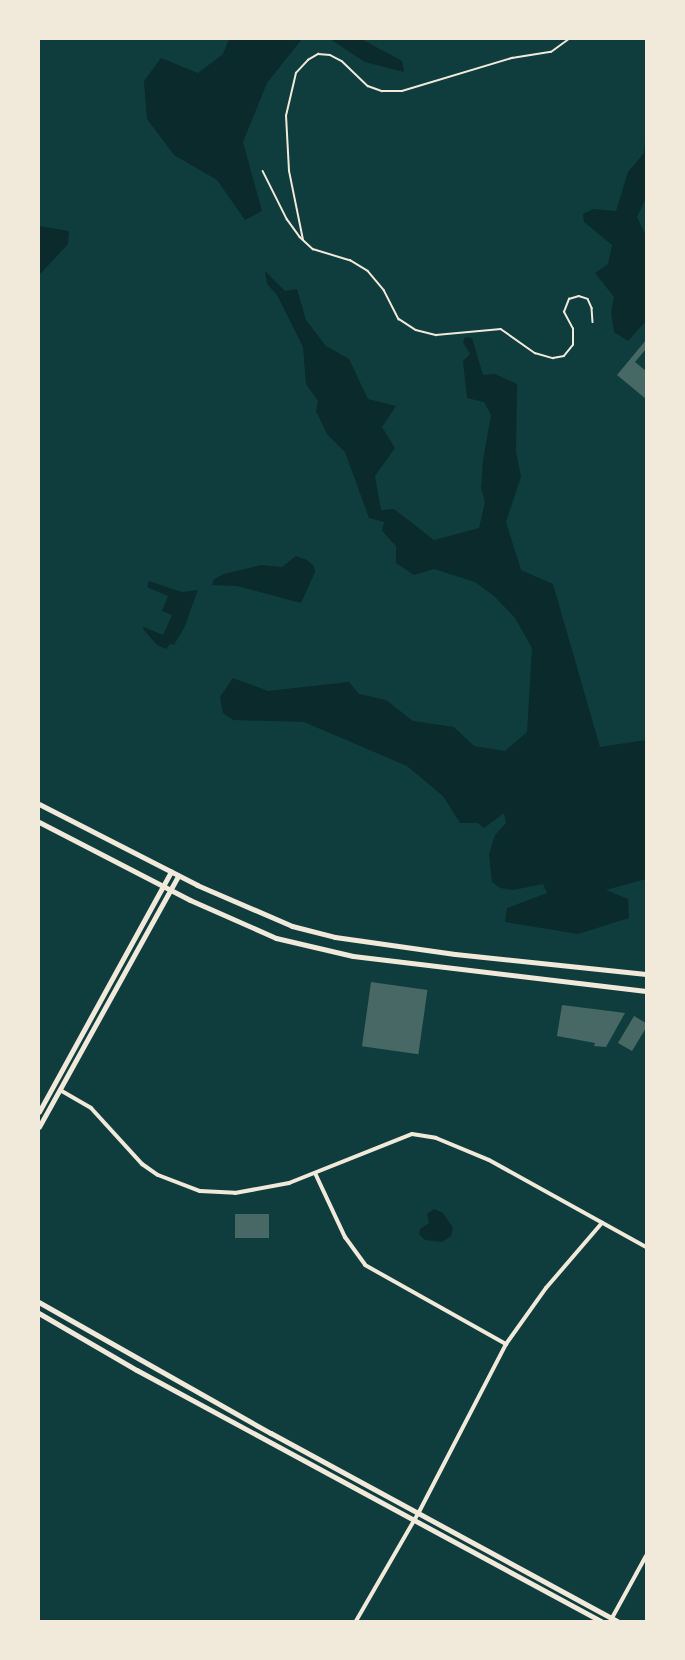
<!DOCTYPE html>
<html>
<head>
<meta charset="utf-8">
<style>
	body { margin:0 }
	#map { position:relative; width:685px; height:1660px; overflow:hidden; background:#0f3d3e; font-family:"DM Sans",sans-serif }
	div>[style] { position:absolute }
	.water>* { inset:0; background:#0a2a2b }
	.building>* { inset:0; background:#486865; transform-origin:0 0 }
	.path>* { height:1.5px; margin:-0.75px; padding:0 0.75px; transform-origin:0.75px; border-radius:0.75px; background:#f1e9da }
	.minor>* { height:4px; margin:-2px; padding:0 2px; transform-origin:2px; border-radius:2px; background:#f1e9da }
	.secondary>* { height:4.5px; margin:-2.25px; padding:0 2.25px; transform-origin:2.25px; border-radius:2.25px; background:#f1e9da }
	.primary>* { height:5px; margin:-2.5px; padding:0 2.5px; transform-origin:2.5px; border-radius:2.5px; background:#f1e9da }
	span { translate:-50% -50%; white-space:nowrap; text-align:center; line-height:1.15; -webkit-text-stroke:5px #f1e9da; paint-order:stroke }
	.frame { position:absolute; inset:0; border:40px solid #f1e9da; pointer-events:none }
</style>
</head>
<body>
<div id="map">
	<div class="water">
		<i style="clip-path:polygon(229px 39px,302px 39px,267px 83px,243px 142px,262px 211px,245px 220px,217px 180px,174px 155px,147px 119px,144px 81px,161px 58px,198px 73px,223px 54px)"></i>
		<i style="clip-path:polygon(330px 39px,361px 39px,402px 61px,404px 72px,365px 62px)"></i>
		<i style="clip-path:polygon(646px 129px,646px 198px,637px 217px,646px 236px,646px 321px,628px 341px,614px 332px,611px 312px,614px 297px,595px 273px,608px 264px,612px 245px,584px 222px,583px 214px,593px 209px,616px 211px,628px 172px,644px 153px)"></i>
		<i style="clip-path:polygon(39px 226px,69px 231px,68px 244px,39px 275px)"></i>
		<i style="clip-path:polygon(265px 271px,285px 291px,297px 289px,306px 320px,326px 346px,349px 359px,368px 399px,396px 406px,382px 427px,395px 448px,375px 476px,381px 510px,394px 509px,434px 540px,479px 528px,485px 502px,481px 488px,483px 460px,491px 415px,484px 402px,467px 398px,463px 361px,470px 354px,463px 342px,465px 337px,472px 338px,483px 375px,495px 374px,517px 384px,516px 452px,521px 477px,506px 522px,521px 570px,553px 584px,600px 747px,646px 740px,646px 879px,606px 890px,628px 899px,629px 918px,578px 934px,505px 922px,507px 908px,547px 893px,543px 884px,513px 890px,500px 888px,492px 882px,489px 854px,495px 835px,506px 823px,504px 813px,484px 828px,478px 823px,460px 823px,443px 796px,407px 766px,304px 722px,233px 720px,223px 713px,220px 697px,233px 678px,268px 691px,349px 682px,359px 694px,386px 700px,413px 721px,454px 727px,474px 746px,505px 751px,527px 732px,532px 648px,515px 618px,495px 597px,475px 582px,434px 569px,414px 575px,396px 563px,396px 546px,382px 531px,384px 522px,369px 518px,345px 452px,327px 434px,316px 411px,318px 401px,306px 384px,303px 347px,277px 295px,267px 284px)"></i>
		<i style="clip-path:polygon(296px 556px,307px 560px,314px 566px,315px 572px,301px 603px,237px 586px,212px 585px,214px 579px,224px 574px,261px 565px,282px 567px)"></i>
		<i style="clip-path:polygon(149px 581px,182px 592px,198px 590px,184px 628px,174px 645px,170px 644px,166px 649px,157px 645px,143px 629px,144px 627px,163px 635px,172px 615px,162px 611px,168px 596px,147px 587px)"></i>
		<i style="clip-path:polygon(434px 1209px,443px 1213px,453px 1228px,451px 1236px,442px 1242px,425px 1240px,419px 1234px,420px 1229px,429px 1223px,427px 1214px)"></i>
	</div>
	<div class="building">
		<i style="clip-path:polygon(646px 340px,646px 349px,635px 362px,646px 371px,646px 399px,617px 375px)"></i>
		<i style="left:371px;top:982px;width:57px;height:65px;rotate:8deg"></i>
		<i style="clip-path:polygon(562px 1005px,578px 1007px,625px 1013px,606px 1047px,594px 1046px,595px 1043px,557px 1036px)"></i>
		<i style="clip-path:polygon(634px 1016px,646px 1023px,646px 1028px,632px 1051px,618px 1043px)"></i>
		<i style="left:269px;top:1214px;width:24px;height:34px;rotate:90deg"></i>
	</div>
	<div class="path">
		<i style="left:263px;top:171px;width:54px;rotate:63.4deg"></i>
		<i style="left:287px;top:219px;width:22px;rotate:54deg"></i>
		<i style="left:300px;top:237px;width:18px;rotate:43deg"></i>
		<i style="left:313px;top:249px;width:39px;rotate:17deg"></i>
		<i style="left:350px;top:260px;width:21px;rotate:31deg"></i>
		<i style="left:368px;top:271px;width:25px;rotate:50deg"></i>
		<i style="left:384px;top:290px;width:33px;rotate:63deg"></i>
		<i style="left:399px;top:319px;width:20px;rotate:33deg"></i>
		<i style="left:416px;top:330px;width:21px;rotate:14deg"></i>
		<i style="left:436px;top:335px;width:65px;rotate:-5.3deg"></i>
		<i style="left:501px;top:329px;width:42px;rotate:35.2deg"></i>
		<i style="left:535px;top:353px;width:19px;rotate:16deg"></i>
		<i style="left:553px;top:358px;width:11px;rotate:-10deg"></i>
		<i style="left:564px;top:356px;width:14px;rotate:-51deg"></i>
		<i style="left:573px;top:345px;width:16px;rotate:-90deg"></i>
		<i style="left:573px;top:329px;width:19px;rotate:-118deg"></i>
		<i style="left:564px;top:312px;width:14px;rotate:-69deg"></i>
		<i style="left:569px;top:299px;width:10px;rotate:-17deg"></i>
		<i style="left:579px;top:296px;width:9px;rotate:18deg"></i>
		<i style="left:588px;top:299px;width:10px;rotate:66deg"></i>
		<i style="left:592px;top:308px;width:14px;rotate:86deg"></i>
		<i style="left:303px;top:240px;width:70px;rotate:-101.5deg"></i>
		<i style="left:289px;top:171px;width:55px;rotate:-93.1deg"></i>
		<i style="left:286px;top:116px;width:44px;rotate:-76.9deg"></i>
		<i style="left:296px;top:73px;width:18px;rotate:-47deg"></i>
		<i style="left:308px;top:60px;width:12px;rotate:-31deg"></i>
		<i style="left:318px;top:54px;width:12px;rotate:5deg"></i>
		<i style="left:330px;top:55px;width:13px;rotate:27deg"></i>
		<i style="left:342px;top:61px;width:36px;rotate:44deg"></i>
		<i style="left:368px;top:86px;width:15px;rotate:20deg"></i>
		<i style="left:382px;top:91px;width:20px"></i>
		<i style="left:402px;top:91px;width:115px;rotate:-16.7deg"></i>
		<i style="left:512px;top:58px;width:39px;rotate:-9deg"></i>
		<i style="left:551px;top:52px;width:22px;rotate:-36deg"></i>
	</div>
	<div class="minor">
		<i style="left:60px;top:1090px;width:36px;rotate:30deg"></i>
		<i style="left:91px;top:1108px;width:76px;rotate:47.7deg"></i>
		<i style="left:142px;top:1164px;width:19px;rotate:35deg"></i>
		<i style="left:158px;top:1175px;width:45px;rotate:20.9deg"></i>
		<i style="left:200px;top:1191px;width:35px;rotate:3deg"></i>
		<i style="left:235px;top:1193px;width:55px;rotate:-10.5deg"></i>
		<i style="left:289px;top:1183px;width:132px;rotate:-21.7deg"></i>
		<i style="left:412px;top:1134px;width:24px;rotate:9deg"></i>
		<i style="left:436px;top:1138px;width:57px;rotate:22.5deg"></i>
		<i style="left:489px;top:1160px;width:179px;rotate:29deg"></i>
		<i style="left:315px;top:1173px;width:71px;rotate:64.9deg"></i>
		<i style="left:345px;top:1237px;width:34px;rotate:54deg"></i>
		<i style="left:365px;top:1265px;width:162px;rotate:29.3deg"></i>
		<i style="left:612px;top:1618px;width:71px;rotate:-61.3deg"></i>
		<i style="left:356px;top:1621px;width:126px;rotate:-60deg"></i>
		<i style="left:419px;top:1512px;width:189px;rotate:-62.6deg"></i>
		<i style="left:506px;top:1344px;width:69px;rotate:-54.5deg"></i>
		<i style="left:546px;top:1288px;width:86px;rotate:-49.3deg"></i>
	</div>
	<div class="secondary">
		<i style="left:39px;top:1112px;width:274px;rotate:-61.2deg"></i>
		<i style="left:39px;top:1127px;width:287px;rotate:-61deg"></i>
		<i style="left:39px;top:1302px;width:266px;rotate:29.5deg"></i>
		<i style="left:271px;top:1433px;width:394px;rotate:28.5deg"></i>
		<i style="left:39px;top:1313px;width:113px;rotate:30.2deg"></i>
		<i style="left:137px;top:1370px;width:528px;rotate:28.41deg"></i>
	</div>
	<div class="primary">
		<i style="left:39px;top:804px;width:178px;rotate:27.1deg"></i>
		<i style="left:197px;top:885px;width:103px;rotate:23.3deg"></i>
		<i style="left:292px;top:926px;width:44px;rotate:14.3deg"></i>
		<i style="left:335px;top:937px;width:121px;rotate:8.1deg"></i>
		<i style="left:455px;top:954px;width:192px;rotate:6deg"></i>
		<i style="left:39px;top:822px;width:170px;rotate:27.3deg"></i>
		<i style="left:190px;top:900px;width:94px;rotate:23.8deg"></i>
		<i style="left:276px;top:938px;width:79px;rotate:13.2deg"></i>
		<i style="left:353px;top:956px;width:295px;rotate:6.8deg"></i>
	</div>
	<div class="frame"></div>
</div>
</body>
</html>
